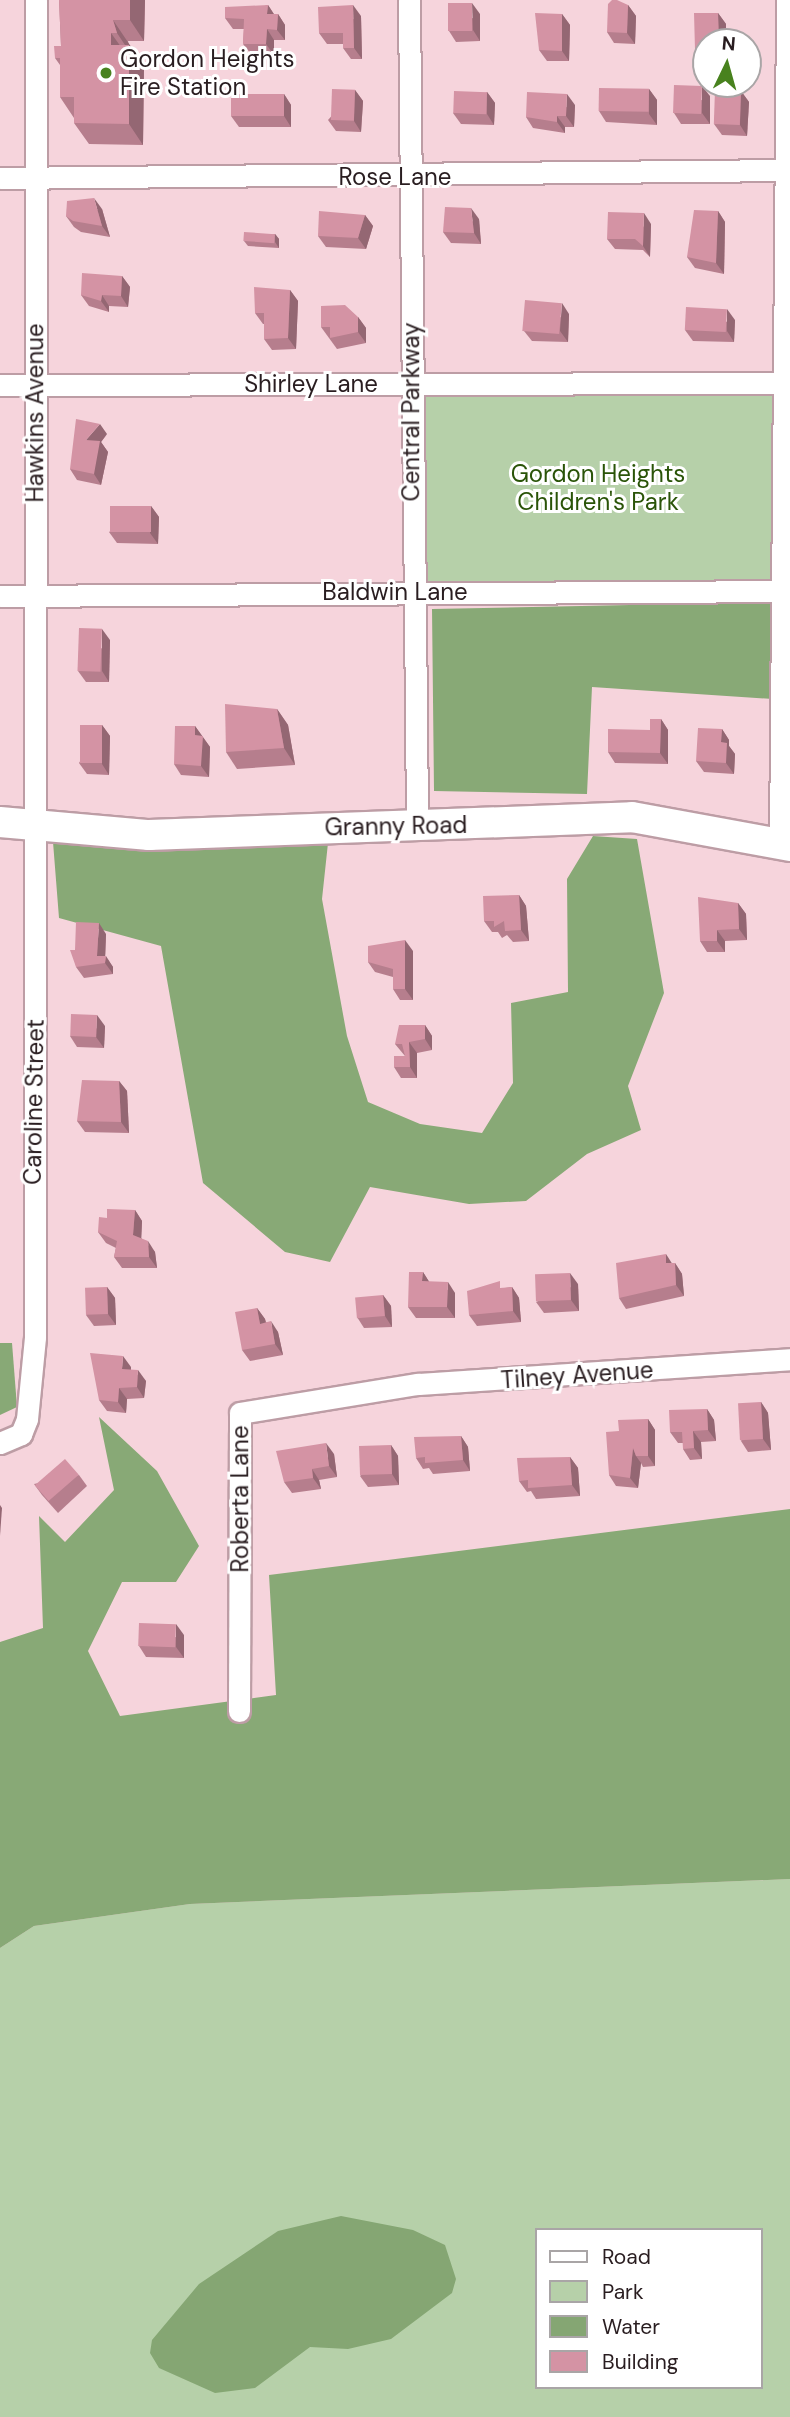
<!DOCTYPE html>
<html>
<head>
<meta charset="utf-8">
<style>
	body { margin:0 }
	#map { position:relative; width:790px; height:2417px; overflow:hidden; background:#f6d4dc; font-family:"DM Sans",sans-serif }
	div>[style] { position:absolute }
	.green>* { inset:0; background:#b6d0a9; transform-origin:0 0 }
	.forest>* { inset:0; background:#88a976 }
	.water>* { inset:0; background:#85a673 }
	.roads { filter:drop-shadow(2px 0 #bd9da5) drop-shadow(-2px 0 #bd9da5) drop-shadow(0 2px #bd9da5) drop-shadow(0 -2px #bd9da5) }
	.street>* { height:21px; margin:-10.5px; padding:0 10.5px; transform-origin:10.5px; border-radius:10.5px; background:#fff }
	.secondary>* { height:30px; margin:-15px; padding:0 15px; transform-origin:15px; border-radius:15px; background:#fff }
	.wall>* { inset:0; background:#b67e8d }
	.shaded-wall>* { inset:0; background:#946773 }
	.building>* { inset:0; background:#d493a4; transform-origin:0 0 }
	.dots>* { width:19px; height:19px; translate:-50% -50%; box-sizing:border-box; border:4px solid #fff; border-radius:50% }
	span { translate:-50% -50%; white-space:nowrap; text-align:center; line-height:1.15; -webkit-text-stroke:6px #fff; paint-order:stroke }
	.poi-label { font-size:24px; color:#291d20 }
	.left { translate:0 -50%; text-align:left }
	.street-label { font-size:24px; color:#291d20 }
	.park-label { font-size:24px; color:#2a5408 }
	.legend { position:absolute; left:535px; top:2228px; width:228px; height:161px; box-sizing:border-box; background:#fff; border:2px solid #a9a5a6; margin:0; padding:9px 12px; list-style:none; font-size:21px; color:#291d20 }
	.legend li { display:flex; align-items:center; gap:14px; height:35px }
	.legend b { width:35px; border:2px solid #a9a5a6 }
	.north { position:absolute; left:692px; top:28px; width:70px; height:70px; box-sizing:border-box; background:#fff; border:2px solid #a9a5a6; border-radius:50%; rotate:5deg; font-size:19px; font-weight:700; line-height:28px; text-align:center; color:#291d20 }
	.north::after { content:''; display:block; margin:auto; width:24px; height:32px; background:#48821e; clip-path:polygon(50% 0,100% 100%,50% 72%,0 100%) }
</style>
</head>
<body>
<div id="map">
	<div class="green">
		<i style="left:420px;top:391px;width:357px;height:191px"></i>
		<i style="clip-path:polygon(evenodd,790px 1879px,790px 2417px,0 2417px,0 1948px,34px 1926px,190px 1904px,790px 1879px,536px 2230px,760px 2230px,760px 2387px,536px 2387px,536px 2230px)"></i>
	</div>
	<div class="forest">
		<i style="clip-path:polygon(773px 602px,773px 699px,592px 687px,587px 794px,434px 791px,432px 609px)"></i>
		<i style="clip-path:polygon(593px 836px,637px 839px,664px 993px,628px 1086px,641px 1130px,587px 1154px,526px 1201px,469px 1204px,370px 1187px,330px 1262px,285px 1252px,203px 1183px,161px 946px,59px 918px,53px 842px,328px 843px,322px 899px,347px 1036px,368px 1102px,420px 1124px,482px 1133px,513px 1083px,511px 1003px,568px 992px,567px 879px)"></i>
		<i style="clip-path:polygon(0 1343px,12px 1343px,17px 1407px,0 1415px)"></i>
		<i style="clip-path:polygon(99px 1417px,157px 1471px,199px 1546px,176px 1582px,122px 1582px,88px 1651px,120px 1716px,276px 1695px,269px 1575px,790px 1509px,790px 1879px,190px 1904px,34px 1926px,0 1948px,0 1642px,43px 1628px,39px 1516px,65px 1542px,114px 1490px)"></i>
	</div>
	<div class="water">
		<i style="clip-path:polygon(341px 2216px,413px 2230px,445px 2245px,456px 2279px,452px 2293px,391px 2339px,348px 2349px,310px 2347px,255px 2388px,215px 2393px,159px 2368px,150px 2353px,152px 2340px,199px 2284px,278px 2231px)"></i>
	</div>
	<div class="roads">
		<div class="street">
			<i style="left:409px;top:0;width:823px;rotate:89.44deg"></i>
			<i style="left:0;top:178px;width:790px;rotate:-0.58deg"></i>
			<i style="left:0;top:385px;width:790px;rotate:-0.15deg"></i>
			<i style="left:0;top:596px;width:790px;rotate:-0.36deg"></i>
			<i style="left:780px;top:844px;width:844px;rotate:-89.52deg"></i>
			<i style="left:0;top:1443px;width:23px;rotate:-23deg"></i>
			<i style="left:21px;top:1434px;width:16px;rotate:-68deg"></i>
			<i style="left:27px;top:1419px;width:82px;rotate:-84.4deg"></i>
			<i style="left:35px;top:1337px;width:1337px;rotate:-89.96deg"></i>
			<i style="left:239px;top:1711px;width:298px;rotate:-89.8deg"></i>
			<i style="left:240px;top:1413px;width:180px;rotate:-9.3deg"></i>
			<i style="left:418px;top:1384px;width:373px;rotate:-3.8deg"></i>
		</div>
		<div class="secondary">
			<i style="left:0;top:822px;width:150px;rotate:5deg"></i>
			<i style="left:149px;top:835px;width:483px;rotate:-2.1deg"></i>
			<i style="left:632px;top:817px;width:161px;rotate:10.4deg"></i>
		</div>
	</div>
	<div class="wall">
		<i style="clip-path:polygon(59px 0,145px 0,144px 41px,128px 41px,129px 46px,144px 66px,143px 145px,89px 144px,74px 123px,74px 118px,60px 97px,60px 65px,55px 58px,61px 46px)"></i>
		<i style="clip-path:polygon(268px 5px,274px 14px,278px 14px,285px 25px,285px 40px,274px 40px,274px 55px,251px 54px,243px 44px,244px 29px,233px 29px,225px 18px)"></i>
		<i style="clip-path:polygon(628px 5px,636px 16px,635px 44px,614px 43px,607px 32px)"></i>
		<i style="clip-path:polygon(718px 13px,726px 24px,726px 42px,706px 42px,706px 61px,702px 61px,695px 50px)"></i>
		<i style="clip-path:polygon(480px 14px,480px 41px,456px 42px,449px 31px)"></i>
		<i style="clip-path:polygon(562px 14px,570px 25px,569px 61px,547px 61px,539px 50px)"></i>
		<i style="clip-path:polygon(361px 16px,362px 59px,351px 59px,343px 48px,343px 44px,327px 44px,319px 33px)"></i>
		<i style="clip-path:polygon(649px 89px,657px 100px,657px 125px,606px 122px,599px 111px)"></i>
		<i style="clip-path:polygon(355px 90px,363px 101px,361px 132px,336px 131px,328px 120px)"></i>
		<i style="clip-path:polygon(741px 91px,749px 102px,747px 136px,722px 135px,714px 124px)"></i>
		<i style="clip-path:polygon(487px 92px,495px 103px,494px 125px,461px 124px,453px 113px)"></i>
		<i style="clip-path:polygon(284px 94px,291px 105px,291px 127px,239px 127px,231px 116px)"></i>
		<i style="clip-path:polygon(710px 96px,710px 124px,681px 124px,674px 113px)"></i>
		<i style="clip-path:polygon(575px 105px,574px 127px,565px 127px,565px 133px,533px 128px,526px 117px)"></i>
		<i style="clip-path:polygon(102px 209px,110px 237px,81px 232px,74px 227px,66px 216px)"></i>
		<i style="clip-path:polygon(718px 211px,725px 222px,724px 274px,695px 268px,687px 257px)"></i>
		<i style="clip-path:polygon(365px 215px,373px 226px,366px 249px,326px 247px,318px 236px)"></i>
		<i style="clip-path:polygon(479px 219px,481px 244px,451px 243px,443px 232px)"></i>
		<i style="clip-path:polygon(651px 224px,650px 257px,643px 250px,615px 249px,607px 239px)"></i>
		<i style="clip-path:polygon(275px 234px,279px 239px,279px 248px,248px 246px,244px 241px)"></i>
		<i style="clip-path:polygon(122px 276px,130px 287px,128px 307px,109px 306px,109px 312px,89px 306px,81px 295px)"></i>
		<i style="clip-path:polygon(290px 290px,298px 301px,296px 349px,272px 350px,264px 339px,264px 324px,263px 324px,255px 313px)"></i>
		<i style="clip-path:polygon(569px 314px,568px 342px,532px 341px,524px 331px)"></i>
		<i style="clip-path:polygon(358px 317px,366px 328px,366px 343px,337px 349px,321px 327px)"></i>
		<i style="clip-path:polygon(735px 320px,734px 342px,693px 341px,685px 330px)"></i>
		<i style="clip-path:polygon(107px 434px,101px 442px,108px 452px,101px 485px,77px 480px,70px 469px)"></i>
		<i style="clip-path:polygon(151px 506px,159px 517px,158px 544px,117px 543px,109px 532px)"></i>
		<i style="clip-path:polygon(110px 640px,109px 682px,86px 682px,78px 671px)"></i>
		<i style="clip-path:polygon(277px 709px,288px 725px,295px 765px,237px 769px,226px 752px)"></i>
		<i style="clip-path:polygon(661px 719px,668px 730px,668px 764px,615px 763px,608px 752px,650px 730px)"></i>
		<i style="clip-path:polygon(102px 725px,110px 736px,109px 775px,87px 774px,79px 763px)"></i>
		<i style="clip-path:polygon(195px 726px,210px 747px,209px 777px,181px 775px,174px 764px)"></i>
		<i style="clip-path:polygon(722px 729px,729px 740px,729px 746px,735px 754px,734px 774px,704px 772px,696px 761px)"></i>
		<i style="clip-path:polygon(519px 895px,526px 906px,529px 941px,513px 942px,507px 935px,502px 938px,498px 932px,492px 932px,484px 921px)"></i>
		<i style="clip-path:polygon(738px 903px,746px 914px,747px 940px,725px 941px,725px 952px,707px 952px,700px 941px)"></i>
		<i style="clip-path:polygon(106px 934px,105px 956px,113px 967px,113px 974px,84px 978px,76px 967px,75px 950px)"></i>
		<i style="clip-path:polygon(413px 951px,413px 1000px,400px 1000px,393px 989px,393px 977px,375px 972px,368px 962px)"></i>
		<i style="clip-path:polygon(425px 1025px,432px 1036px,432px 1050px,417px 1053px,417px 1078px,401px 1078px,394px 1067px,405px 1056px,395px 1044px)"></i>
		<i style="clip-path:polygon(105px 1026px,104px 1048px,77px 1047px,70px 1036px)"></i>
		<i style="clip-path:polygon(119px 1081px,127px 1091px,129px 1133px,85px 1132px,77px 1121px)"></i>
		<i style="clip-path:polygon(135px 1210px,142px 1221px,141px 1238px,155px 1252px,157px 1268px,122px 1268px,114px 1257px,116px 1248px,106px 1243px,98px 1232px,107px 1218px)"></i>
		<i style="clip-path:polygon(672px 1263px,675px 1263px,682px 1274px,684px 1296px,626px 1309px,619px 1298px)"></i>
		<i style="clip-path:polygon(423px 1272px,429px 1282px,455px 1293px,455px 1318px,416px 1318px,408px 1307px)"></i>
		<i style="clip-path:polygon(578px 1284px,579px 1311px,544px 1313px,536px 1302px)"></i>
		<i style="clip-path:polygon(107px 1287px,115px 1298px,116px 1325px,94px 1326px,86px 1315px)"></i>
		<i style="clip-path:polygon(512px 1287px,519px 1298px,521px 1322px,477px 1326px,469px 1315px,505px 1288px)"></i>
		<i style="clip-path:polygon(383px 1295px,391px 1306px,392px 1327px,364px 1328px,357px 1317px)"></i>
		<i style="clip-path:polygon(257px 1308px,265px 1319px,266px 1322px,278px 1332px,283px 1355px,250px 1361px,242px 1350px)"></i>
		<i style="clip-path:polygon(131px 1367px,131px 1370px,146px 1381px,144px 1398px,127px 1399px,126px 1413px,107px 1411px,99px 1400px)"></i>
		<i style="clip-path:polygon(761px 1402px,768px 1413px,771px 1450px,748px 1452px,741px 1441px)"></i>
		<i style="clip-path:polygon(707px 1409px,714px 1420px,716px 1441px,701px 1442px,702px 1459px,690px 1460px,683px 1449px,683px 1443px,678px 1443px,670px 1432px)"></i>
		<i style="clip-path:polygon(648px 1419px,655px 1430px,655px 1466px,643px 1467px,641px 1463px,638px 1488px,616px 1486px,609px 1475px,619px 1431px)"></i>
		<i style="clip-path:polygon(461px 1436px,468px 1447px,470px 1471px,433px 1474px,429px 1468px,423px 1469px,416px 1458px)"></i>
		<i style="clip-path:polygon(391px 1445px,398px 1456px,399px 1485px,368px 1487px,360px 1476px)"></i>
		<i style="clip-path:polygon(334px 1454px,337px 1477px,319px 1480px,321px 1489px,292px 1493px,284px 1482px)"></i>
		<i style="clip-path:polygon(570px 1457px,578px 1468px,580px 1496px,536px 1499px,531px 1491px,527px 1492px,519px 1481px)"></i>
		<i style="clip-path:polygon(79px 1475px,87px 1486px,58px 1513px,42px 1495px,34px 1484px)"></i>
		<i style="clip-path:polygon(184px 1635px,184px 1658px,146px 1657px,139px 1646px)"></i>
	</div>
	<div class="shaded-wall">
		<i style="clip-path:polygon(130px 0,145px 0,144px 41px,130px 20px)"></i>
		<i style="clip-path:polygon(472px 3px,480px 14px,480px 41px,473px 30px)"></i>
		<i style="clip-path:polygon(268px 5px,275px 16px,267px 14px)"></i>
		<i style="clip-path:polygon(353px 5px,361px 16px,362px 59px,354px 48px)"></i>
		<i style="clip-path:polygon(628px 5px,636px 16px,635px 44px,627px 33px)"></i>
		<i style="clip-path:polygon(718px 13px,726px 24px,726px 42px,719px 42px)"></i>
		<i style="clip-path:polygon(278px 14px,285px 25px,285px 40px,277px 30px)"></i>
		<i style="clip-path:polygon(562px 14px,570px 25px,569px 61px,562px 51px)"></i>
		<i style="clip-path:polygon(113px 20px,144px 66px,143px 145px,129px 124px,129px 51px,117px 33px)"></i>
		<i style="clip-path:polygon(267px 29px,274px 40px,274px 55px,266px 44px)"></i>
		<i style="clip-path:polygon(111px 33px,126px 54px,111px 45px)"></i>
		<i style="clip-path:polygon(702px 86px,710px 96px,710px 124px,702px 113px)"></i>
		<i style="clip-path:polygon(649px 89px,657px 100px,657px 125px,649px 114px)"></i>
		<i style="clip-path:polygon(355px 90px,363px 101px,361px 132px,354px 121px)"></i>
		<i style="clip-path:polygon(741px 91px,749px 102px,747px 136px,740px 125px)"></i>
		<i style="clip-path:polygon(487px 92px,495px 103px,494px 125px,487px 114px)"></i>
		<i style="clip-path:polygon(284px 94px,291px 105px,291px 127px,284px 116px)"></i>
		<i style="clip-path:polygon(567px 94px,575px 105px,574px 127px,566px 116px)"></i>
		<i style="clip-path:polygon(557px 116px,565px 127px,565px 133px,557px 122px)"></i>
		<i style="clip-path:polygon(94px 198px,102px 209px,110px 237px,102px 226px)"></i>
		<i style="clip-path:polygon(471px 208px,479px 219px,481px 244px,474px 233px)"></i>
		<i style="clip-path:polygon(718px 211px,725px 222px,724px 274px,716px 263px)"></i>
		<i style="clip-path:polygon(644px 213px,651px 224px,650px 257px,643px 246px)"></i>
		<i style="clip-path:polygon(365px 215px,373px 226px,366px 249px,358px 238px)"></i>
		<i style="clip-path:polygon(275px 234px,279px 239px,279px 248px,275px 242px)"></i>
		<i style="clip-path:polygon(122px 276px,130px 287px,128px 307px,121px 296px)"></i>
		<i style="clip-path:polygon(290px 290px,298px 301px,296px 349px,288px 338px)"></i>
		<i style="clip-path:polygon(102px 295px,109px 306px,109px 312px,101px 301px)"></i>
		<i style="clip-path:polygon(562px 303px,569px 314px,568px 342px,560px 331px)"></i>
		<i style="clip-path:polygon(727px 309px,735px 320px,734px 342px,727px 331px)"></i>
		<i style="clip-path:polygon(358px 317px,366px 328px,366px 343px,358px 332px)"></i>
		<i style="clip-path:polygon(100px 424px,107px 434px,101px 442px,108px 452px,101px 485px,94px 474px,86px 440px)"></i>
		<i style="clip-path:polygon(151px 506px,159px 517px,158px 544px,150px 533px)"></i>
		<i style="clip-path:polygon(102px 629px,110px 640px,109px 682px,102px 671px)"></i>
		<i style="clip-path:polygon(277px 709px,288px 725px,295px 765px,284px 748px)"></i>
		<i style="clip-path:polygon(661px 719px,668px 730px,668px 764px,660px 753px)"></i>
		<i style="clip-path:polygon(102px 725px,110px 736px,109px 775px,102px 764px)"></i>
		<i style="clip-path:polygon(195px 726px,210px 747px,209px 777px,201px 766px,195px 735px)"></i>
		<i style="clip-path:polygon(722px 729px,729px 740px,729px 746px,735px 754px,734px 774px,726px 763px,721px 742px)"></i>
		<i style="clip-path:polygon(519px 895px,526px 906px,529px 941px,521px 930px)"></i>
		<i style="clip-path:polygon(738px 903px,746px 914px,747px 940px,739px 929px)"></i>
		<i style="clip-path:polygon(99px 923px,106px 934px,105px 963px,97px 956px)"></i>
		<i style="clip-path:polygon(717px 930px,725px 941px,725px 952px,717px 941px)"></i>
		<i style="clip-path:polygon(405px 940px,413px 951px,413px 1000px,405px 989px)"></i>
		<i style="clip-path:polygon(106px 956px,113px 967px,113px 974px,105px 963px)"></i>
		<i style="clip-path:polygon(97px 1015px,105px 1026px,104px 1048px,96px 1037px)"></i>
		<i style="clip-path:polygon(425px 1025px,432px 1036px,432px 1050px,425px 1039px)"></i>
		<i style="clip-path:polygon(409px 1042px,417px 1053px,417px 1078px,410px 1067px)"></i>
		<i style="clip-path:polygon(119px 1081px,127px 1091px,129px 1133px,121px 1122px)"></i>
		<i style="clip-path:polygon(135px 1210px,142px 1221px,141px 1246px,133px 1235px)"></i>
		<i style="clip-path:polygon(148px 1241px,155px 1252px,157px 1268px,149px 1257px)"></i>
		<i style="clip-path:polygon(666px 1254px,673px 1265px,666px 1263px)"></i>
		<i style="clip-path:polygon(675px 1263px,682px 1274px,684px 1296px,676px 1285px)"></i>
		<i style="clip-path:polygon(423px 1272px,430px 1283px,422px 1281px)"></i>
		<i style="clip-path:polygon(570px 1273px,578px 1284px,579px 1311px,571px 1300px)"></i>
		<i style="clip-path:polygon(448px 1282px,455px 1293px,455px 1318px,447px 1307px)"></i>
		<i style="clip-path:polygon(107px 1287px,115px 1298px,116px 1325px,108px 1314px)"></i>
		<i style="clip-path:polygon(512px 1287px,519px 1298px,521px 1322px,513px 1311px)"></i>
		<i style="clip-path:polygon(383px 1295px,391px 1306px,392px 1327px,385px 1316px)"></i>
		<i style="clip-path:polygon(257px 1308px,265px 1319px,268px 1334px,260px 1324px)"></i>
		<i style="clip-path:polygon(271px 1321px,278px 1332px,283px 1355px,275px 1344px)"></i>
		<i style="clip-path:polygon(123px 1356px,131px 1367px,130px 1380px,122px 1369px)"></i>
		<i style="clip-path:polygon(138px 1370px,146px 1381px,144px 1398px,137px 1387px)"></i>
		<i style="clip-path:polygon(119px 1388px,127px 1399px,126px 1413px,118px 1402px)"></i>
		<i style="clip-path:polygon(761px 1402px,768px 1413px,771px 1450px,763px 1439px)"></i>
		<i style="clip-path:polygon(707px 1409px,714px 1420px,716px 1441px,708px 1430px)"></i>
		<i style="clip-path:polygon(648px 1419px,655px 1430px,655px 1466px,648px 1456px)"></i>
		<i style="clip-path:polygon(693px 1431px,701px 1442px,702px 1459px,694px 1448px)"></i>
		<i style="clip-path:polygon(461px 1436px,468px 1447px,470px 1471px,463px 1460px)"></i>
		<i style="clip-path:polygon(326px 1443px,334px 1454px,337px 1477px,329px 1466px)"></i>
		<i style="clip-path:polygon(391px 1445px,398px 1456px,399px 1485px,392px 1474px)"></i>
		<i style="clip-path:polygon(633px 1448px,636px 1456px,641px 1463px,638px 1488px,630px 1478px)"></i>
		<i style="clip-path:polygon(570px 1457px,578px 1468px,580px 1496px,572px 1485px)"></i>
		<i style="clip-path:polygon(312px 1469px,319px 1480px,321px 1489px,313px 1478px)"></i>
		<i style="clip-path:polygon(0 1505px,2px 1508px,0 1536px)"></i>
		<i style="clip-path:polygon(176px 1624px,184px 1635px,184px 1658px,176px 1647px)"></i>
	</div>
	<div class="building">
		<i style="clip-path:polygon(59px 0,130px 0,130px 20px,113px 20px,117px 33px,111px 33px,111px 45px,129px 45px,129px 124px,74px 123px,74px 97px,60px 97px,60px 58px,55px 58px,54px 46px,61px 46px)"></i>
		<i style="clip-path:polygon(612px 0,617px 0,628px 5px,627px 33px,607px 32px,608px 4px)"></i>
		<i style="left:448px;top:3px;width:24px;height:28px"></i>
		<i style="clip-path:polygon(268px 5px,267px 14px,278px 14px,277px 30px,267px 29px,266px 44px,243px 44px,244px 19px,225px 18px,225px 7px)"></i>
		<i style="clip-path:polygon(353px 5px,354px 48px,343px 48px,343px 33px,319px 33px,318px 7px)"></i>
		<i style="clip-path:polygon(535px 13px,562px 14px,562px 51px,539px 50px)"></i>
		<i style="clip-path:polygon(694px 13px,718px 13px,719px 42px,706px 42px,706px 49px,695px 50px)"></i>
		<i style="left:674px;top:85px;width:28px;height:28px;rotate:2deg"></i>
		<i style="left:599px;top:88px;width:50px;height:23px;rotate:1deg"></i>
		<i style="left:332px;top:89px;width:23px;height:31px;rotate:2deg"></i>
		<i style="left:715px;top:90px;width:26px;height:34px;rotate:2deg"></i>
		<i style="left:454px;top:91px;width:33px;height:22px;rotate:2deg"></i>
		<i style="clip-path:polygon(527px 92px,567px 94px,566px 116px,557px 116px,557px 122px,526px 117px)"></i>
		<i style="left:231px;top:94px;width:53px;height:22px"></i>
		<i style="clip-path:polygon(94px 198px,102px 226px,73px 221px,66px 216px,67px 201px)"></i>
		<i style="clip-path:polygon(445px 207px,471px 208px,474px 233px,443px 232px)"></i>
		<i style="clip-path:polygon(694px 210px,718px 211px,716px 263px,687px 257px)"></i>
		<i style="clip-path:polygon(319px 211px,365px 215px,358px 238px,318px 236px)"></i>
		<i style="clip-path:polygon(608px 212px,644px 213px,643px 246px,635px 239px,607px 239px)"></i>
		<i style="left:244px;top:232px;width:31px;height:9px;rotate:4deg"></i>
		<i style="clip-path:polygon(82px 273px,122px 276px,121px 296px,102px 295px,101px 301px,81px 295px)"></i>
		<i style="clip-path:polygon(254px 287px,290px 290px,288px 338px,264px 339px,264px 313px,255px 313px)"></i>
		<i style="left:525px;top:300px;width:37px;height:31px;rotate:5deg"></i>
		<i style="clip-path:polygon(345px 305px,358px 317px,358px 332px,330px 338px,330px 327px,321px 327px,321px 306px)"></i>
		<i style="left:686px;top:307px;width:41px;height:23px;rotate:3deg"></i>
		<i style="clip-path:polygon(76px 419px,100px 424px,86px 440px,100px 441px,94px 474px,70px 469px)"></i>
		<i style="left:110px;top:506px;width:41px;height:26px"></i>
		<i style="left:79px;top:628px;width:23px;height:43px;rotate:2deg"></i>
		<i style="clip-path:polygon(225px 704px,277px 709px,284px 748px,226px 752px)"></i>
		<i style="clip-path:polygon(650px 719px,661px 719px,660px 753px,608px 752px,608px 729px,650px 730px)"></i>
		<i style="left:80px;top:725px;width:22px;height:38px"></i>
		<i style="clip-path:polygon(175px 726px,195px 726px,195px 735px,203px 736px,201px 766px,174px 764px)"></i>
		<i style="clip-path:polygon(698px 728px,722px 729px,721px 742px,727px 743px,726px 763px,696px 761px)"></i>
		<i style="clip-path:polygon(519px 895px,521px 930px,505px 931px,504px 921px,494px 927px,494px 921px,484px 921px,483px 896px)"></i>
		<i style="clip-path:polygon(698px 897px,738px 903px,739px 929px,717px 930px,717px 941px,700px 941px)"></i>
		<i style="clip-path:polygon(76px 922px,99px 923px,97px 956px,106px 956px,105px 963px,76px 967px,70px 950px,75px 950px)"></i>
		<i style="clip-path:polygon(405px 940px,405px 989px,393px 989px,393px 969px,368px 962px,368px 946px)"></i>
		<i style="left:71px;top:1014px;width:26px;height:22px;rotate:2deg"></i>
		<i style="clip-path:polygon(399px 1025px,425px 1025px,425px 1039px,409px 1042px,410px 1067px,394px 1067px,394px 1056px,405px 1056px,402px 1044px,395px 1044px)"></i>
		<i style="clip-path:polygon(82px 1080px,119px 1081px,121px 1122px,77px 1121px)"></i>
		<i style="clip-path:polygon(107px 1209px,135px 1210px,133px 1235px,148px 1241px,149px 1257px,114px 1257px,117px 1241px,98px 1232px,99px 1217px,107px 1218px)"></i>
		<i style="clip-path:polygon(666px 1254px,666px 1263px,675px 1263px,676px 1285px,619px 1298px,616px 1263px)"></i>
		<i style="clip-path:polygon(409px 1272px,423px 1272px,422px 1281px,448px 1282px,447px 1307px,408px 1307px)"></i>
		<i style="left:570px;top:1273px;width:27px;height:35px;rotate:88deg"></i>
		<i style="clip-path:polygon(500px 1281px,500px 1288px,512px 1287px,513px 1311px,469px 1315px,467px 1291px)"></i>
		<i style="left:107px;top:1287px;width:27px;height:22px;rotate:88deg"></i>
		<i style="left:383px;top:1295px;width:21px;height:28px;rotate:85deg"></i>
		<i style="clip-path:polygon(257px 1308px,260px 1324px,271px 1321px,275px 1344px,242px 1350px,235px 1312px)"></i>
		<i style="clip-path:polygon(90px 1353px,123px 1356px,122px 1369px,138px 1370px,137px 1387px,119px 1388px,118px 1402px,99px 1400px)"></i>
		<i style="left:761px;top:1402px;width:37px;height:23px;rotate:87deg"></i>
		<i style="clip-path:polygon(707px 1409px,708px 1430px,693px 1431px,694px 1448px,683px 1449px,682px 1432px,670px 1432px,669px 1410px)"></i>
		<i style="clip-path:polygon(648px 1419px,648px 1456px,636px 1456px,633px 1448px,630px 1478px,609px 1475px,606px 1432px,619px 1431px,618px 1420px)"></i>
		<i style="clip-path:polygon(461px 1436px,463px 1460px,425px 1463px,425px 1457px,416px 1458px,414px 1437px)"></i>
		<i style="clip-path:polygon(326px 1443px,329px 1466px,312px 1469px,313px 1478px,284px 1482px,276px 1451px)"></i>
		<i style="left:391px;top:1445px;width:29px;height:32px;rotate:88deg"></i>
		<i style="clip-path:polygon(570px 1457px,572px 1485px,528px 1488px,528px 1480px,519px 1481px,517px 1458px)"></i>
		<i style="left:65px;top:1459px;width:21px;height:40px;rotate:49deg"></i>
		<i style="left:139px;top:1623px;width:37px;height:23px;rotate:2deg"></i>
	</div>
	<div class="dots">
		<i style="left:106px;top:73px;background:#48821e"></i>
	</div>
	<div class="poi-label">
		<span class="left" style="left:120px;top:73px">Gordon Heights<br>Fire Station</span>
	</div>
	<div class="street-label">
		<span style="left:395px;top:177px">Rose Lane</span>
		<span style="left:311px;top:384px">Shirley Lane</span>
		<span style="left:411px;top:412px;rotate:-90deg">Central Parkway</span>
		<span style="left:35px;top:413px;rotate:-90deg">Hawkins Avenue</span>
		<span style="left:395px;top:592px">Baldwin Lane</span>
		<span style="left:396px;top:826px;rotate:-1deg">Granny Road</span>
		<span style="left:34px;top:1102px;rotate:-89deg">Caroline Street</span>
		<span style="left:577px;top:1375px;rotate:-4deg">Tilney Avenue</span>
		<span style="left:240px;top:1499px;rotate:-90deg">Roberta Lane</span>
	</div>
	<div class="park-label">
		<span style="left:598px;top:488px">Gordon Heights<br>Children's Park</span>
	</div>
	<ul class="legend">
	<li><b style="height:9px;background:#fff"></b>Road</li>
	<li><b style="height:19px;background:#b6d0a9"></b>Park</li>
	<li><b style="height:19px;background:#85a673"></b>Water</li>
	<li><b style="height:19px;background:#d493a4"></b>Building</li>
	</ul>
	<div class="north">N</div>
</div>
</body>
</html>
